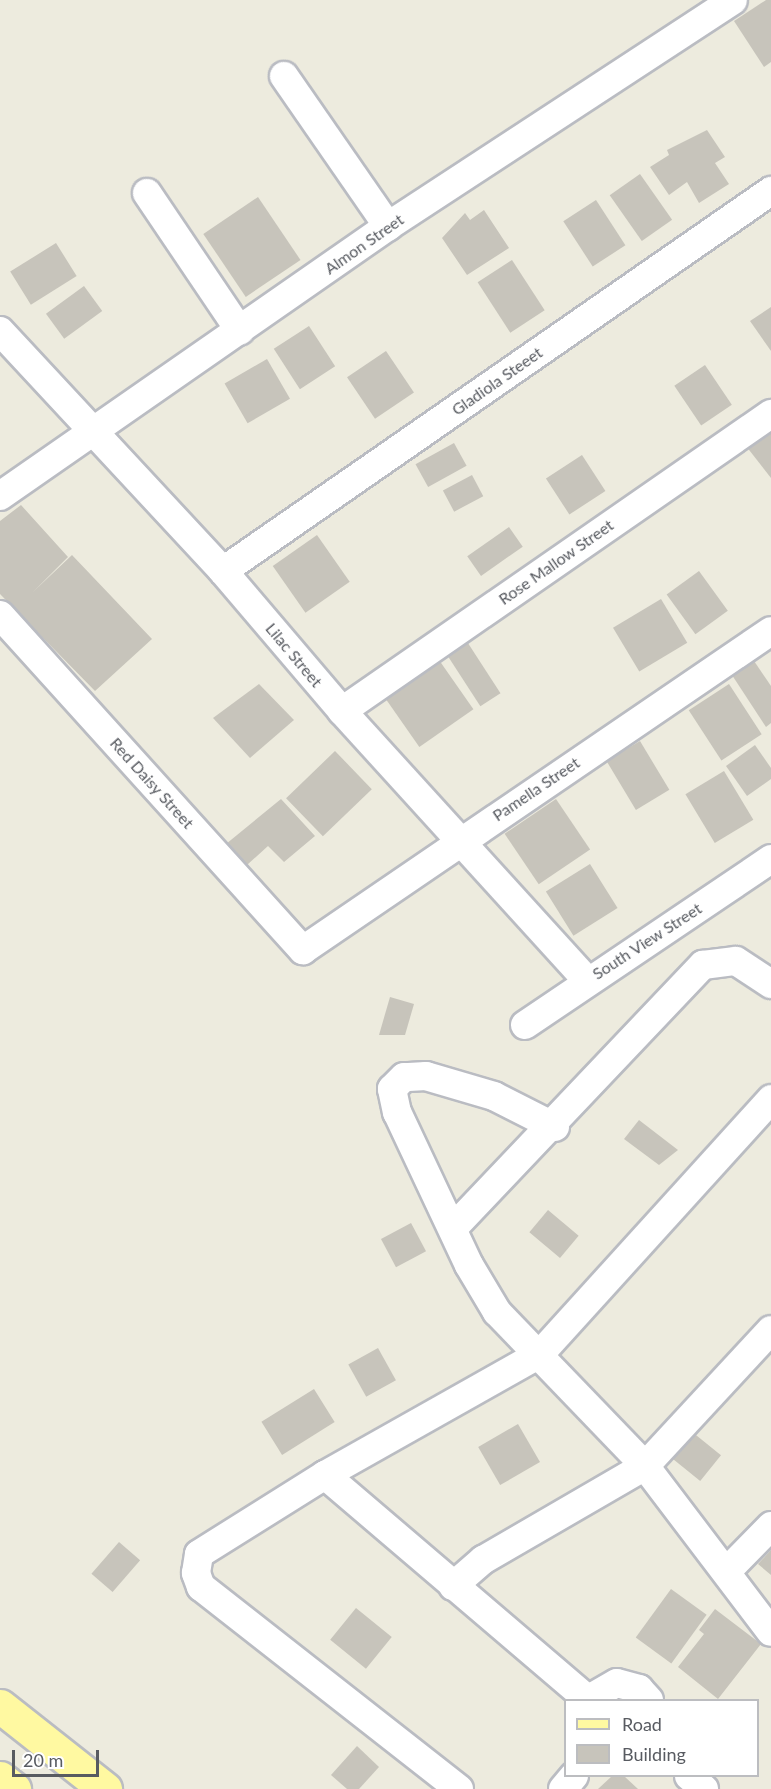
<!DOCTYPE html>
<html>
<head>
<meta charset="utf-8">
<style>
	body { margin:0 }
	#map { position:relative; width:771px; height:1789px; overflow:hidden; background:#edebde; font-family:Lato,sans-serif }
	div>[style] { position:absolute }
	.building>* { inset:0; background:#c7c4bb; transform-origin:0 0 }
	.roads { filter:drop-shadow(2px 0 #babcc2) drop-shadow(-2px 0 #babcc2) drop-shadow(0 2px #babcc2) drop-shadow(0 -2px #babcc2) }
	.minor>* { height:28px; margin:-14px; padding:0 14px; transform-origin:14px; border-radius:14px; background:#fff }
	.major>* { height:33px; margin:-16.5px; padding:0 16.5px; transform-origin:16.5px; border-radius:16.5px; background:#fff9a1 }
	span { translate:-50% -50%; white-space:nowrap; text-align:center; line-height:1.15; -webkit-text-stroke:6px #fff; paint-order:stroke }
	.street-label { font-size:16px; color:#585b61 }
	.legend { position:absolute; left:564px; top:1699px; width:195px; height:78px; box-sizing:border-box; background:#fff; border:2px solid #bcbdc0; margin:0; padding:8px 10px; list-style:none; font-size:18px; color:#585b61 }
	.legend li { display:flex; align-items:center; gap:12px; height:30px }
	.legend b { width:30px; border:2px solid #bcbdc0 }
	.scale { position:absolute; left:12px; top:1750px; width:87px; height:27px; box-sizing:border-box; border:3px solid #585b61; border-top:0; padding-left:8px; font-size:18px; line-height:21px; white-space:nowrap; color:#585b61; -webkit-text-stroke:4px #fff; paint-order:stroke }
</style>
</head>
<body>
<div id="map">
	<div class="building">
		<i style="clip-path:polygon(766px 0,771px 0,771px 62px,764px 67px,734px 21px)"></i>
		<i style="clip-path:polygon(707px 130px,725px 157px,715px 163px,729px 184px,699px 203px,687px 182px,669px 195px,650px 167px,669px 155px,667px 150px)"></i>
		<i style="left:640px;top:174px;width:56px;height:37px;rotate:55deg"></i>
		<i style="left:258px;top:197px;width:76px;height:66px;rotate:56deg"></i>
		<i style="left:596px;top:200px;width:54px;height:39px;rotate:57deg"></i>
		<i style="clip-path:polygon(484px 210px,509px 248px,467px 275px,442px 238px,465px 213px,470px 220px)"></i>
		<i style="left:56px;top:243px;width:39px;height:54px;rotate:58deg"></i>
		<i style="left:512px;top:260px;width:60px;height:41px;rotate:57deg"></i>
		<i style="left:84px;top:286px;width:31px;height:47px;rotate:54deg"></i>
		<i style="clip-path:polygon(771px 307px,771px 351px,750px 321px)"></i>
		<i style="left:309px;top:326px;width:48px;height:42px;rotate:57deg"></i>
		<i style="left:386px;top:351px;width:50px;height:47px;rotate:56deg"></i>
		<i style="left:267px;top:359px;width:46px;height:49px;rotate:60deg"></i>
		<i style="left:705px;top:365px;width:48px;height:37px;rotate:56deg"></i>
		<i style="clip-path:polygon(771px 427px,771px 478px,746px 446px)"></i>
		<i style="left:454px;top:443px;width:26px;height:44px;rotate:61deg"></i>
		<i style="left:582px;top:455px;width:43px;height:43px;rotate:57deg"></i>
		<i style="left:472px;top:475px;width:24px;height:33px;rotate:62deg"></i>
		<i style="clip-path:polygon(21px 505px,68px 557px,33px 592px,72px 555px,152px 639px,95px 691px,0 594px,0 521px)"></i>
		<i style="left:509px;top:527px;width:24px;height:51px;rotate:55deg"></i>
		<i style="left:317px;top:535px;width:57px;height:54px;rotate:55deg"></i>
		<i style="left:699px;top:571px;width:49px;height:40px;rotate:54deg"></i>
		<i style="left:661px;top:599px;width:51px;height:56px;rotate:59deg"></i>
		<i style="left:464px;top:637px;width:67px;height:24px;rotate:57deg"></i>
		<i style="clip-path:polygon(752px 658px,771px 686px,771px 723px,766px 727px,730px 672px)"></i>
		<i style="left:439px;top:660px;width:60px;height:66px;rotate:55deg"></i>
		<i style="clip-path:polygon(259px 684px,294px 720px,250px 758px,213px 718px)"></i>
		<i style="left:729px;top:684px;width:60px;height:48px;rotate:57deg"></i>
		<i style="left:640px;top:741px;width:57px;height:39px;rotate:59deg"></i>
		<i style="clip-path:polygon(755px 745px,771px 768px,771px 779px,747px 796px,726px 766px)"></i>
		<i style="left:335px;top:751px;width:53px;height:68px;rotate:46deg"></i>
		<i style="left:724px;top:771px;width:57px;height:45px;rotate:59deg"></i>
		<i style="clip-path:polygon(281px 799px,315px 836px,284px 862px,268px 846px,247px 865px,226px 844px)"></i>
		<i style="left:556px;top:799px;width:61px;height:62px;rotate:56deg"></i>
		<i style="left:590px;top:864px;width:52px;height:52px;rotate:58deg"></i>
		<i style="clip-path:polygon(390px 997px,414px 1004px,405px 1035px,379px 1035px)"></i>
		<i style="clip-path:polygon(639px 1120px,678px 1150px,659px 1165px,624px 1139px)"></i>
		<i style="left:548px;top:1210px;width:40px;height:29px;rotate:40deg"></i>
		<i style="left:411px;top:1223px;width:32px;height:34px;rotate:62deg"></i>
		<i style="left:378px;top:1348px;width:37px;height:34px;rotate:61deg"></i>
		<i style="left:314px;top:1389px;width:39px;height:62px;rotate:58deg"></i>
		<i style="left:518px;top:1424px;width:44px;height:46px;rotate:60deg"></i>
		<i style="left:686px;top:1427px;width:45px;height:33px;rotate:39deg"></i>
		<i style="left:119px;top:1542px;width:28px;height:42px;rotate:41deg"></i>
		<i style="clip-path:polygon(771px 1550px,771px 1575px,758px 1564px)"></i>
		<i style="left:671px;top:1589px;width:44px;height:60px;rotate:36deg"></i>
		<i style="left:356px;top:1608px;width:46px;height:41px;rotate:39deg"></i>
		<i style="clip-path:polygon(715px 1609px,761px 1644px,718px 1699px,678px 1667px,704px 1634px,699px 1630px)"></i>
		<i style="clip-path:polygon(357px 1746px,379px 1767px,359px 1789px,347px 1789px,331px 1775px)"></i>
		<i style="clip-path:polygon(612px 1776px,624px 1776px,638px 1789px,598px 1789px)"></i>
	</div>
	<div class="roads">
		<div class="minor">
			<i style="left:284px;top:76px;width:183px;rotate:55.3deg"></i>
			<i style="left:147px;top:193px;width:166px;rotate:56deg"></i>
			<i style="left:0;top:331px;width:328px;rotate:47.1deg"></i>
			<i style="left:223px;top:571px;width:184px;rotate:49.6deg"></i>
			<i style="left:342px;top:711px;width:364px;rotate:47.7deg"></i>
			<i style="left:0;top:496px;width:473px;rotate:-34.8deg"></i>
			<i style="left:388px;top:226px;width:412px;rotate:-33.2deg"></i>
			<i style="left:223px;top:571px;width:667px;rotate:-34.74deg"></i>
			<i style="left:0;top:615px;width:452px;rotate:47.9deg"></i>
			<i style="left:303px;top:950px;width:566px;rotate:-34.28deg"></i>
			<i style="left:342px;top:711px;width:522px;rotate:-34.7deg"></i>
			<i style="left:525px;top:1025px;width:297px;rotate:-34deg"></i>
			<i style="left:555px;top:1127px;width:68px;rotate:-153.1deg"></i>
			<i style="left:494px;top:1096px;width:71px;rotate:-163.6deg"></i>
			<i style="left:426px;top:1076px;width:22px;rotate:177deg"></i>
			<i style="left:404px;top:1077px;width:17px;rotate:135deg"></i>
			<i style="left:392px;top:1089px;width:24px;rotate:78deg"></i>
			<i style="left:397px;top:1112px;width:169px;rotate:64.8deg"></i>
			<i style="left:469px;top:1265px;width:55px;rotate:59.2deg"></i>
			<i style="left:497px;top:1312px;width:214px;rotate:46.1deg"></i>
			<i style="left:645px;top:1466px;width:208px;rotate:52.8deg"></i>
			<i style="left:455px;top:1226px;width:360px;rotate:-46.5deg"></i>
			<i style="left:703px;top:965px;width:33px;rotate:-7deg"></i>
			<i style="left:736px;top:961px;width:42px;rotate:33.3deg"></i>
			<i style="left:325px;top:1475px;width:346px;rotate:40.5deg"></i>
			<i style="left:727px;top:1571px;width:63px;rotate:-45.6deg"></i>
			<i style="left:453px;top:1586px;width:40px;rotate:-41deg"></i>
			<i style="left:483px;top:1560px;width:187px;rotate:-30.1deg"></i>
			<i style="left:645px;top:1466px;width:185px;rotate:-47.2deg"></i>
			<i style="left:587px;top:1700px;width:34px;rotate:-30deg"></i>
			<i style="left:617px;top:1683px;width:23px;rotate:15deg"></i>
			<i style="left:639px;top:1689px;width:15px;rotate:48deg"></i>
			<i style="left:689px;top:1776px;width:20px;rotate:41deg"></i>
			<i style="left:459px;top:1789px;width:328px;rotate:-141.9deg"></i>
			<i style="left:201px;top:1587px;width:15px;rotate:-110deg"></i>
			<i style="left:196px;top:1573px;width:19px;rotate:-81deg"></i>
			<i style="left:199px;top:1554px;width:149px;rotate:-32.1deg"></i>
			<i style="left:325px;top:1475px;width:247px;rotate:-29.4deg"></i>
			<i style="left:540px;top:1354px;width:344px;rotate:-47.8deg"></i>
			<i style="left:563px;top:1789px;width:17px;rotate:-50deg"></i>
		</div>
		<div class="major">
			<i style="left:0;top:1706px;width:134px;rotate:38.3deg"></i>
			<i style="left:0;top:1778px;width:18px;rotate:38deg"></i>
		</div>
	</div>
	<div class="street-label">
		<span style="left:364px;top:244px;rotate:-35deg">Almon Street</span>
		<span style="left:497px;top:381px;rotate:-35deg">Gladiola Steeet</span>
		<span style="left:556px;top:562px;rotate:-35deg">Rose Mallow Street</span>
		<span style="left:294px;top:655px;rotate:50deg">Lilac Street</span>
		<span style="left:152px;top:783px;rotate:48deg">Red Daisy Street</span>
		<span style="left:536px;top:789px;rotate:-34deg">Pamella Street</span>
		<span style="left:647px;top:941px;rotate:-33deg">South View Street</span>
	</div>
	<ul class="legend">
	<li><b style="height:8px;background:#fff9a1"></b>Road</li>
	<li><b style="height:16px;background:#c7c4bb"></b>Building</li>
	</ul>
	<div class="scale">20 m</div>
</div>
</body>
</html>
